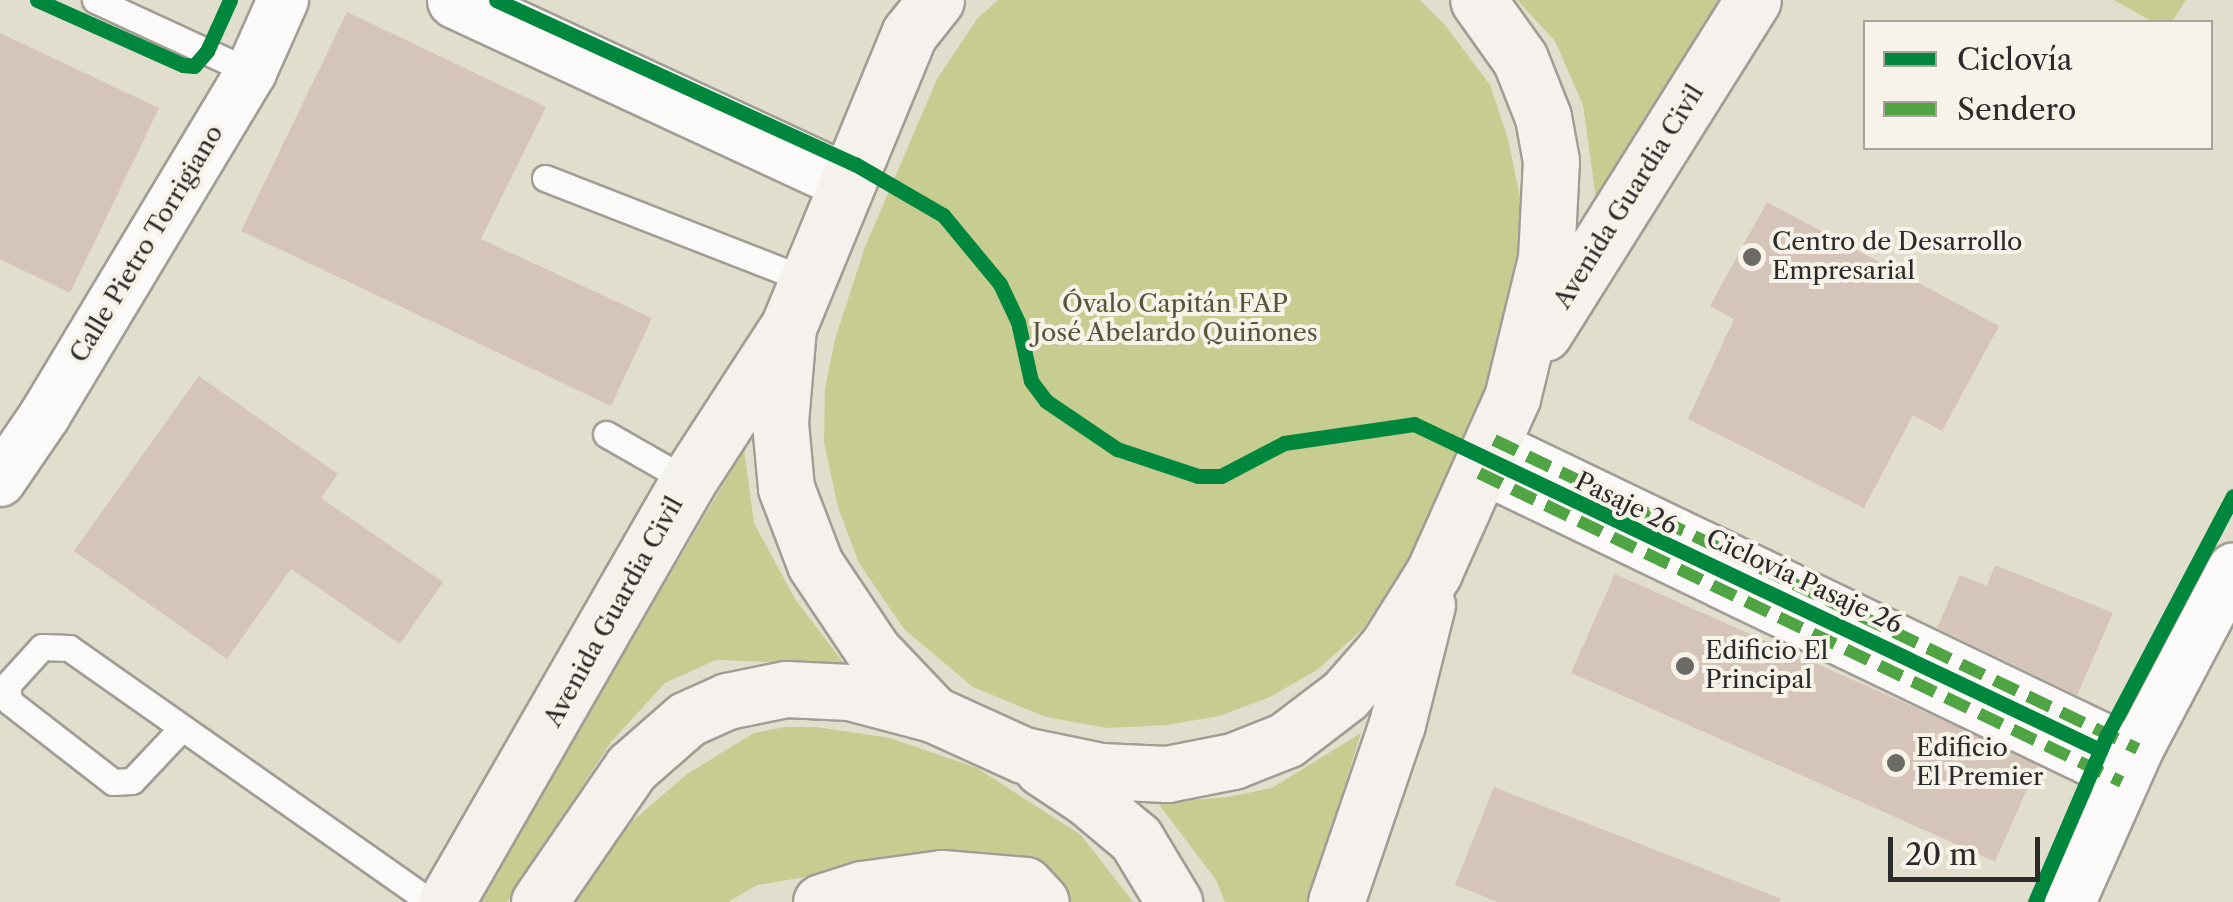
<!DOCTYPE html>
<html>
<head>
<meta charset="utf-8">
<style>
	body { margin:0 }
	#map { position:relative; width:2233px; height:902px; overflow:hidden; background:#e2dece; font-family:"Libre Caslon Text",serif }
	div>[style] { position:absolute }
	.green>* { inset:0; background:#c7cc91 }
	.building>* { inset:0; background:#d4c4b9; transform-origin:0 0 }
	.roads { filter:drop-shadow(2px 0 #a09e94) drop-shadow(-2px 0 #a09e94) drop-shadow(0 2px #a09e94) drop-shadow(0 -2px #a09e94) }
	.service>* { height:25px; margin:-12.5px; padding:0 12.5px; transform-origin:12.5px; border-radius:12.5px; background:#fbfaf8 }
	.pedestrian>* { height:38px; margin:-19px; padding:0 19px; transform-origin:19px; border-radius:19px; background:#fbfaf8 }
	.minor>* { height:50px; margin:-25px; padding:0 25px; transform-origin:25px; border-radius:25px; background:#fbfaf8 }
	.tertiary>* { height:55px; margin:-27.5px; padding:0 27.5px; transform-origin:27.5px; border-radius:27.5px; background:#fbfaf8 }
	.secondary>* { height:55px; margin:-27.5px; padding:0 27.5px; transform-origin:27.5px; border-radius:27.5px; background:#f5f2ed }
	.quiet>* { height:12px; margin-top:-6px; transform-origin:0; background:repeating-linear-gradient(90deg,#51a443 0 25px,transparent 0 37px) }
	.cycleway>* { height:15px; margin:-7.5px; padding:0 7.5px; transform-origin:7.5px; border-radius:7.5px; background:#00873e }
	.dots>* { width:28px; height:28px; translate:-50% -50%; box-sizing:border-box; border:5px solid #f7f3e8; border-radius:50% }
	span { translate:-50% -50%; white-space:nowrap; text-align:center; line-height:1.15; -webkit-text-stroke:8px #f7f3e8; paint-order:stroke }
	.street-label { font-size:25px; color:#2b2b2b }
	.poi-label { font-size:25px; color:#2b2b2b }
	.left { translate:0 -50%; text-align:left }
	.park-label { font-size:25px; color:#53573b }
	.legend { position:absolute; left:1863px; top:20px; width:350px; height:130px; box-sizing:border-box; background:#f7f3e8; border:2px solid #a5a39c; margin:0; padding:12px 18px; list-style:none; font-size:30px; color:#2b2b2b }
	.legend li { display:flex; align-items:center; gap:20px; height:50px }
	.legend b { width:50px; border:2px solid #a5a39c }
	.scale { position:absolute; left:1888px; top:837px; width:152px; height:45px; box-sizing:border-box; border:5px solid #2b2b2b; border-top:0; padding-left:12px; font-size:30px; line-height:35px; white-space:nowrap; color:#2b2b2b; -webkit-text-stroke:8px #f7f3e8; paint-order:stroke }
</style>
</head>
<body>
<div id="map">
	<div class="green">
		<i style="clip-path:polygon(998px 0,1420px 0,1445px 25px,1490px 85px,1508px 139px,1523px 211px,1519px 279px,1503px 340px,1465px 440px,1405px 565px,1362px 630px,1317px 670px,1270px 697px,1219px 716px,1167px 725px,1108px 728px,1046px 717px,973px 687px,904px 629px,859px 563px,838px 507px,824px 442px,825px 389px,835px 339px,865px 247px,937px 79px,977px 19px)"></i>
		<i style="clip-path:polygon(1517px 0,1719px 0,1597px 206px,1583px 105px,1555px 41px)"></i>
		<i style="clip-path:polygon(2114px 0,2186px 0,2172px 22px,2153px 22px)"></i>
		<i style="clip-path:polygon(744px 449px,754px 523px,795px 599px,845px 665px,716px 660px,665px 683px,611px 742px,507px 902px,463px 902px,587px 715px)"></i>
		<i style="clip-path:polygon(785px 727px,816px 727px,890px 738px,977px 768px,1081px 835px,1133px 902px,1057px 902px,876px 865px,757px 885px,728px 902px,573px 902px,628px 825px,687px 774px,754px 733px)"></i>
		<i style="clip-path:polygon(1361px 733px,1309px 902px,1225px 902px,1216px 880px,1158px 803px,1228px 797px,1272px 788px)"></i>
	</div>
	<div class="building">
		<i style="clip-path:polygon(347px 12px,546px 107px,481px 239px,652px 318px,611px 406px,241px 231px)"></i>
		<i style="clip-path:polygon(0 33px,159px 108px,70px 293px,0 259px)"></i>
		<i style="clip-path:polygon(1767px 202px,1999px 326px,1942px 431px,1913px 415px,1864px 508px,1688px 419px,1734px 319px,1710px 306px)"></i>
		<i style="clip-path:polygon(199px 376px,338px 474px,321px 498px,443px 582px,400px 644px,291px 569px,227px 659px,74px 551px)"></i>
		<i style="clip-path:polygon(1995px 565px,2113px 613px,2077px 695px,1937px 628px,1960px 575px,1987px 586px)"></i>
		<i style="left:1615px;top:574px;width:464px;height:108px;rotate:24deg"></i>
		<i style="clip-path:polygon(1494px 787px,1781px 899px,1780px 902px,1498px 902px,1455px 885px)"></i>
	</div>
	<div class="roads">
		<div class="service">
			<i style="left:95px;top:0;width:172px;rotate:24.8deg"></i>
			<i style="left:545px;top:178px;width:281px;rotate:21.3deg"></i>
			<i style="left:606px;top:434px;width:95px;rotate:29.8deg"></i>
			<i style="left:181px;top:729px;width:71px;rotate:133.3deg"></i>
			<i style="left:132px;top:781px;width:19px;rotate:177deg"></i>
			<i style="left:113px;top:782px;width:130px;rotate:-142.2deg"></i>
			<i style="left:10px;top:702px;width:11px;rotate:-105deg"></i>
			<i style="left:7px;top:691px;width:9px;rotate:-72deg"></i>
			<i style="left:10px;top:682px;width:47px;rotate:-47.6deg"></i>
			<i style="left:42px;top:647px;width:27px;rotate:2deg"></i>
			<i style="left:69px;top:648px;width:441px;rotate:35.1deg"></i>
		</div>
		<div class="pedestrian">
			<i style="left:1494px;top:440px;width:714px;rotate:25.63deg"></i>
			<i style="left:1479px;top:473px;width:713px;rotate:25.67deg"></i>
		</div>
		<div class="minor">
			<i style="left:0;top:481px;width:80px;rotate:-55.7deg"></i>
			<i style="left:45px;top:415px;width:400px;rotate:-59deg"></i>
			<i style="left:251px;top:72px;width:79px;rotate:-66deg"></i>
			<i style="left:2070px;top:902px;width:167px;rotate:-66deg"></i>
			<i style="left:2138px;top:749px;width:204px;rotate:-62.2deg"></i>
		</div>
		<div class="tertiary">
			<i style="left:455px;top:0;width:432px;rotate:24.9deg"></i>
		</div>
		<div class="secondary">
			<i style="left:936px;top:0;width:43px;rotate:128.5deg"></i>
			<i style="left:909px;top:34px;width:317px;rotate:112.4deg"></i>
			<i style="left:788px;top:327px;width:96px;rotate:94.8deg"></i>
			<i style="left:780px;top:423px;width:65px;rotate:84.7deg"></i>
			<i style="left:786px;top:488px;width:81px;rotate:69.1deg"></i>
			<i style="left:815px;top:564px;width:106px;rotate:56.2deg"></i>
			<i style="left:874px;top:652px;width:86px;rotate:46.4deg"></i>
			<i style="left:933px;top:714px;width:99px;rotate:24.5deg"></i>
			<i style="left:1023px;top:755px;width:79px;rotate:11.7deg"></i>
			<i style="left:1100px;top:771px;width:67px;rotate:2.6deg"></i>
			<i style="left:1167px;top:774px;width:67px;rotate:-11.1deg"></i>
			<i style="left:1233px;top:761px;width:57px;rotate:-21.6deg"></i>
			<i style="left:1286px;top:740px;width:74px;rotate:-37.3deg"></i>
			<i style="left:1345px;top:695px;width:64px;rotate:-48.8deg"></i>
			<i style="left:1387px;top:647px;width:89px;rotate:-57.9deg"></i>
			<i style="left:1434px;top:572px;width:191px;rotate:-65.9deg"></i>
			<i style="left:1512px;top:398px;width:143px;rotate:-76.3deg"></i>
			<i style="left:1546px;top:259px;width:98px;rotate:-87.1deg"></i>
			<i style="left:1551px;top:161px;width:45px;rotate:-100.3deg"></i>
			<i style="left:1543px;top:117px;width:62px;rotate:-111.6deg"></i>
			<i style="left:1520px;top:59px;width:72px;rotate:-125.4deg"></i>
			<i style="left:1544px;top:333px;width:393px;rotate:-57.9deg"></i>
			<i style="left:1042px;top:768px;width:53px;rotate:33.4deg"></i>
			<i style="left:1086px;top:797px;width:65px;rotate:40deg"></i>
			<i style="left:1136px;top:839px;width:74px;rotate:58.9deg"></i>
			<i style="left:446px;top:902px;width:486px;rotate:-60.1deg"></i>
			<i style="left:688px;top:481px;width:176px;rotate:-57deg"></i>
			<i style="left:539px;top:902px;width:163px;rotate:-55.5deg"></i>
			<i style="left:631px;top:768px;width:74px;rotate:-41.2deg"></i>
			<i style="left:687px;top:719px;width:44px;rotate:-24.2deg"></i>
			<i style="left:727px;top:701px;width:60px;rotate:-11.5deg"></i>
			<i style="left:786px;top:689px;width:63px;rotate:2.7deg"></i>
			<i style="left:849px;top:692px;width:87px;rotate:14.7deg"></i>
			<i style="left:821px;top:902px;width:43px;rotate:-17.6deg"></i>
			<i style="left:862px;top:889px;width:81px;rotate:-7.8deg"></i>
			<i style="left:942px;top:878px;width:83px;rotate:4.8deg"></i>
			<i style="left:1025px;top:885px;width:23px;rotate:47deg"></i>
			<i style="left:1336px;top:902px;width:188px;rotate:-71.1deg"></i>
			<i style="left:1397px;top:724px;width:123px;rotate:-75.9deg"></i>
		</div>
	</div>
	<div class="quiet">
		<i style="left:1494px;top:440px;width:714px;rotate:25.63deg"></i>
		<i style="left:1479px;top:473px;width:713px;rotate:25.67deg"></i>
	</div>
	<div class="cycleway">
		<i style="left:37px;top:0;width:160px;rotate:24deg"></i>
		<i style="left:183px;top:65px;width:11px;rotate:5deg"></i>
		<i style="left:194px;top:66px;width:20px;rotate:-49deg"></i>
		<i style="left:207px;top:51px;width:56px;rotate:-65.7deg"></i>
		<i style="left:496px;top:0;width:395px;rotate:24.6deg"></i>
		<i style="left:855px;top:164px;width:102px;rotate:30.1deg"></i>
		<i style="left:943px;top:215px;width:89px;rotate:50.4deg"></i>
		<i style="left:1000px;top:284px;width:42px;rotate:64.7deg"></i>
		<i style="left:1018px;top:322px;width:60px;rotate:77.6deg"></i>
		<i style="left:1031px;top:381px;width:25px;rotate:53deg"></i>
		<i style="left:1046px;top:401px;width:86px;rotate:34.1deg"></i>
		<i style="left:1117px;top:449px;width:85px;rotate:18.4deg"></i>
		<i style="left:1198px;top:476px;width:23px"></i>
		<i style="left:1221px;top:476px;width:71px;rotate:-27.6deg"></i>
		<i style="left:1284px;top:443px;width:131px;rotate:-8.3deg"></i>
		<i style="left:1414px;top:424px;width:760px;rotate:25.42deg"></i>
		<i style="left:2035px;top:902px;width:182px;rotate:-66.7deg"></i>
		<i style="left:2107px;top:735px;width:270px;rotate:-62.2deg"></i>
	</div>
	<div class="dots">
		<i style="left:1752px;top:257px;background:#6b6a64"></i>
		<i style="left:1685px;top:666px;background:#6b6a64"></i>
		<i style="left:1896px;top:763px;background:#6b6a64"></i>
	</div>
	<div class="street-label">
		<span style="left:1629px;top:197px;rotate:-58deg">Avenida Guardia Civil</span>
		<span style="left:147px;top:244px;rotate:-59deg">Calle Pietro Torrigiano</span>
		<span style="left:1626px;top:504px;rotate:26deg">Pasaje 26</span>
		<span style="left:1804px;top:582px;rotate:25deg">Ciclovía Pasaje 26</span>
		<span style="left:614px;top:612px;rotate:-61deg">Avenida Guardia Civil</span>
	</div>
	<div class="poi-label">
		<span class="left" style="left:1772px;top:257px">Centro de Desarrollo<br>Empresarial</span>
		<span class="left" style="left:1705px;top:666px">Edificio El<br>Principal</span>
		<span class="left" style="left:1916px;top:763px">Edificio<br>El Premier</span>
	</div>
	<div class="park-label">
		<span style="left:1175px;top:319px">Óvalo Capitán FAP<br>José Abelardo Quiñones</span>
	</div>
	<ul class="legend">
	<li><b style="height:12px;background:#00873e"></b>Ciclovía</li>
	<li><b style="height:12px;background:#51a443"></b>Sendero</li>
	</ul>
	<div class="scale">20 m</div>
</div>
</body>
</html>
